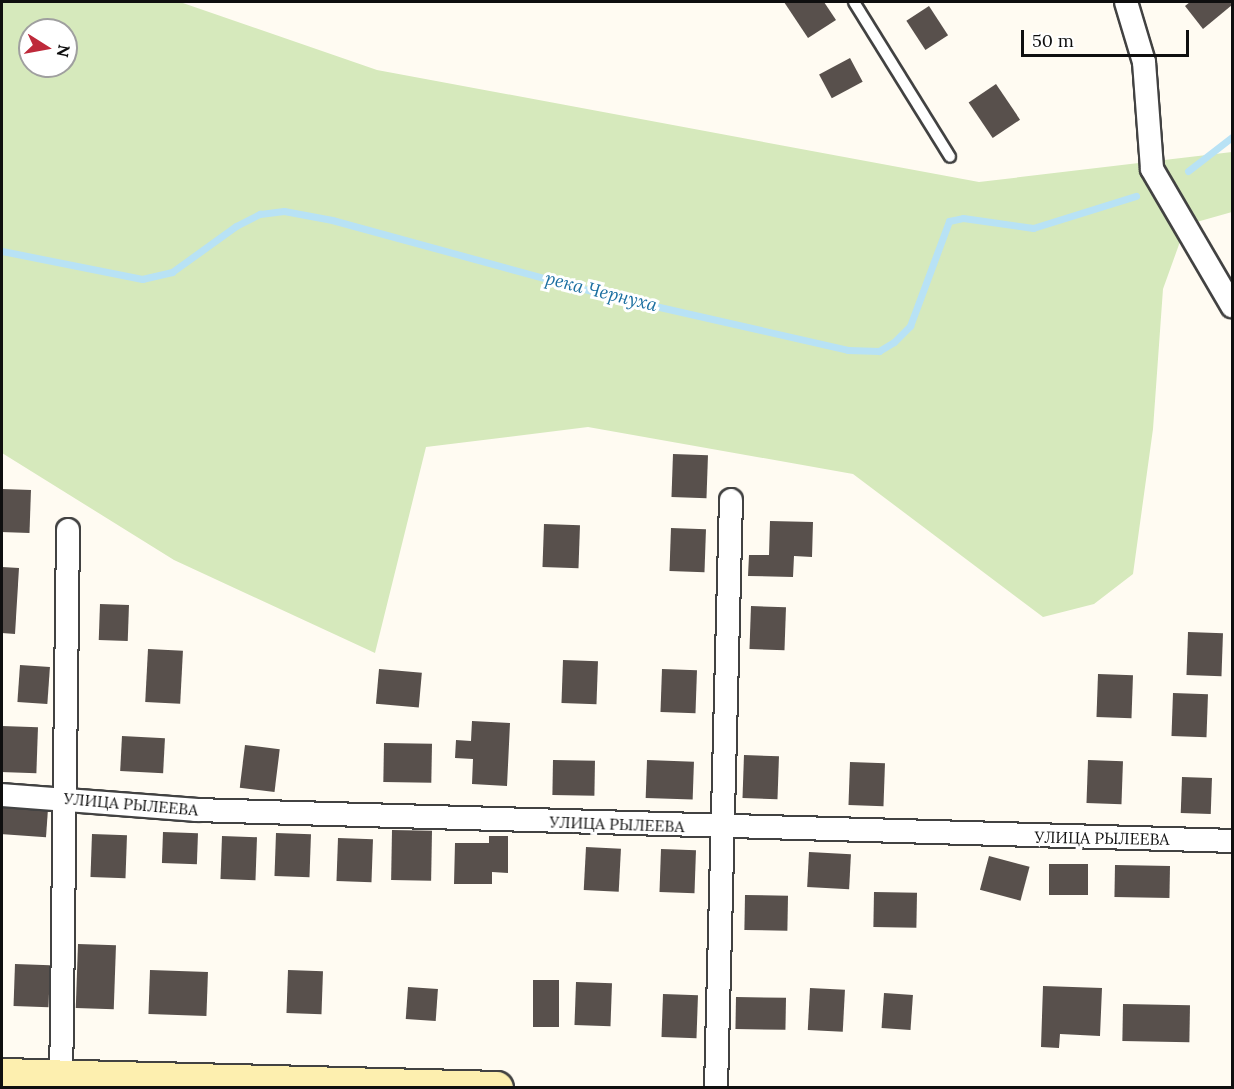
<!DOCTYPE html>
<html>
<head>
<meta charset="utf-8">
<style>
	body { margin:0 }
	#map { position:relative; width:1234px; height:1089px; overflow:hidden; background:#fffbf2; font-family:Lora,serif }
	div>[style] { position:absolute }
	.green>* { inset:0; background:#d6e9bc }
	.stream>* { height:7px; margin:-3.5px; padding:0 3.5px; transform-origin:3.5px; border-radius:3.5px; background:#b8e2f5 }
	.building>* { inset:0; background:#58504c; transform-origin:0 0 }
	.roads { filter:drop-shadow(2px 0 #424242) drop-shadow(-2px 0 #424242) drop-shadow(0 2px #424242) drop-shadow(0 -2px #424242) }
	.lane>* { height:10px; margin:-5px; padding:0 5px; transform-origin:5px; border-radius:5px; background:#fff }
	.street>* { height:22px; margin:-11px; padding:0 11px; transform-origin:11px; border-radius:11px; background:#fff }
	.secondary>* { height:32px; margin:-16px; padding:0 16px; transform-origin:16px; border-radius:16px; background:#fdefaf }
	span { translate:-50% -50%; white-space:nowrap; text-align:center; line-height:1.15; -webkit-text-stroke:6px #fff; paint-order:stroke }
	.street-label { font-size:16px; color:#0f0f0f }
	.water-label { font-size:18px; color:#1a6ea0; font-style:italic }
	.frame { position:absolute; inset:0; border:3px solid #0f0f0f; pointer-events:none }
	.north { position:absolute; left:18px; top:18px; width:60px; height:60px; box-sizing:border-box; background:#fff; border:2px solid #9f9f9f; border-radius:50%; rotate:101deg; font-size:16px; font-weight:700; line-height:24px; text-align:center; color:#0f0f0f }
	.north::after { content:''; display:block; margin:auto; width:21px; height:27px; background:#be293a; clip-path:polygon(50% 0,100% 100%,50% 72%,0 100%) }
	.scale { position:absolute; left:1021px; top:30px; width:168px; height:27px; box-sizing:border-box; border:3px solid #0f0f0f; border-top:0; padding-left:8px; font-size:18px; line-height:21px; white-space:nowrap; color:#0f0f0f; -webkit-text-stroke:4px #fff; paint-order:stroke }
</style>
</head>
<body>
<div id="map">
	<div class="green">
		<i style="clip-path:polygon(evenodd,2px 2px,180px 2px,377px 70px,979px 182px,1232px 152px,1232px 212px,1186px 225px,1163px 289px,1153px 429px,1133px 574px,1094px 604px,1043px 617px,853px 474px,588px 427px,426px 447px,375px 653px,174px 560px,2px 453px,2px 2px,30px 30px,66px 30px,66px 66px,30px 66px,30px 30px)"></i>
	</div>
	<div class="stream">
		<i style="left:1188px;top:171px;width:56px;rotate:-37.7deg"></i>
		<i style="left:2px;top:251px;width:143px;rotate:11.3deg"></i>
		<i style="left:142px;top:279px;width:31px;rotate:-13deg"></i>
		<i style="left:172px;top:272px;width:79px;rotate:-35.7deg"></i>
		<i style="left:236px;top:226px;width:27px;rotate:-27deg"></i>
		<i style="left:260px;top:214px;width:24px;rotate:-7deg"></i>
		<i style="left:284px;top:211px;width:49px;rotate:10.6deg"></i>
		<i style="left:332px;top:220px;width:280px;rotate:15.3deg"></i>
		<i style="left:602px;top:294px;width:252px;rotate:12.8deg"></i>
		<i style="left:848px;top:350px;width:31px;rotate:2deg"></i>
		<i style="left:879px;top:351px;width:17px;rotate:-31deg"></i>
		<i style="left:894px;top:342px;width:23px;rotate:-45deg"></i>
		<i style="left:910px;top:326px;width:112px;rotate:-69.6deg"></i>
		<i style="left:949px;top:221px;width:14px;rotate:-12deg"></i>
		<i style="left:963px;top:218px;width:71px;rotate:8.1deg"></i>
		<i style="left:1033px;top:228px;width:108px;rotate:-17.3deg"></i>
	</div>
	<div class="building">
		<i style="clip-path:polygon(784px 2px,824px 2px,836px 20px,808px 38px)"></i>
		<i style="clip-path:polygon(1190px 2px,1230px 2px,1232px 5px,1203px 29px,1185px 6px)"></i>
		<i style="left:929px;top:6px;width:35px;height:27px;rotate:57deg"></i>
		<i style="left:850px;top:58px;width:27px;height:35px;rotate:62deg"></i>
		<i style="left:996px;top:84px;width:43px;height:33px;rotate:56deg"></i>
		<i style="left:673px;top:454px;width:35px;height:43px;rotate:2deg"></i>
		<i style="left:2px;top:489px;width:29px;height:43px;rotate:2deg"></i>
		<i style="clip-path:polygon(770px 521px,813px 522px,812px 557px,794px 556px,793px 577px,748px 576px,749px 555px,769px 555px)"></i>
		<i style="left:544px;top:524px;width:36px;height:43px;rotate:2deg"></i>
		<i style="left:671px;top:528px;width:35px;height:43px;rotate:2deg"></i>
		<i style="clip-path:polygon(2px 567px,19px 568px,15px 634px,2px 633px)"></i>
		<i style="left:100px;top:604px;width:29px;height:36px;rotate:2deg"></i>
		<i style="left:751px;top:606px;width:35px;height:43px;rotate:2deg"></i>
		<i style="left:1188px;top:632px;width:35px;height:43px;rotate:2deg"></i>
		<i style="left:148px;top:649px;width:35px;height:53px;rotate:3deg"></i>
		<i style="left:563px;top:660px;width:35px;height:43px;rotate:2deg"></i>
		<i style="left:20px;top:665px;width:30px;height:37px;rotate:4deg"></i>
		<i style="left:379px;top:669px;width:43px;height:35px;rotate:5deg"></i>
		<i style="left:662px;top:669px;width:35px;height:43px;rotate:2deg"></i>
		<i style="left:1098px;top:674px;width:35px;height:43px;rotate:2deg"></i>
		<i style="left:1173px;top:693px;width:35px;height:43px;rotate:2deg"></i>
		<i style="clip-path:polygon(472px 721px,510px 723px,507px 786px,472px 784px,473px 759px,455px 758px,456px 740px,471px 741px)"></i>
		<i style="left:2px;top:726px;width:36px;height:46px;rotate:2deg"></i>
		<i style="left:122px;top:736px;width:43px;height:35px;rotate:3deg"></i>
		<i style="left:384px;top:743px;width:48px;height:39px;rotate:1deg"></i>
		<i style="left:245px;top:745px;width:35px;height:43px;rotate:7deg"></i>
		<i style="left:744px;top:755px;width:35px;height:43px;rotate:2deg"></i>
		<i style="left:553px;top:760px;width:42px;height:35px;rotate:1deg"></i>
		<i style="left:647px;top:760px;width:47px;height:38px;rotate:2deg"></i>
		<i style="left:1088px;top:760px;width:35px;height:43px;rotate:2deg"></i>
		<i style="left:850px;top:762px;width:35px;height:43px;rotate:2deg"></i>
		<i style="left:1182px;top:777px;width:30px;height:36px;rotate:2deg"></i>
		<i style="left:2px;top:807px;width:46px;height:27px;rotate:4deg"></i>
		<i style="left:392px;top:830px;width:40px;height:50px;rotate:1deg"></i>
		<i style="left:163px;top:832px;width:35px;height:31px;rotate:2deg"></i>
		<i style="left:276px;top:833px;width:35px;height:43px;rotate:2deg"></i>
		<i style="left:92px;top:834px;width:35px;height:43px;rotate:2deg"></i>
		<i style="left:222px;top:836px;width:35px;height:43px;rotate:2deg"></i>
		<i style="clip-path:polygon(489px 836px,508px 836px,508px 873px,492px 872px,492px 884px,454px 884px,455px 843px,489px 843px)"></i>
		<i style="left:338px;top:838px;width:35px;height:43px;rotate:2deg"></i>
		<i style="left:586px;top:847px;width:35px;height:43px;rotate:3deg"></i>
		<i style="left:661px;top:849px;width:35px;height:43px;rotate:2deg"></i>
		<i style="left:809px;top:852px;width:42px;height:35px;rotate:3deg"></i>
		<i style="left:989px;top:856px;width:42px;height:35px;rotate:15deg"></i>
		<i style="left:1049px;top:864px;width:39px;height:31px"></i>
		<i style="left:1115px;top:865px;width:55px;height:32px;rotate:1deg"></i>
		<i style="left:874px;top:892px;width:43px;height:35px;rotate:1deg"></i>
		<i style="left:745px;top:895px;width:43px;height:35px;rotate:1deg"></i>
		<i style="left:78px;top:944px;width:38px;height:64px;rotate:2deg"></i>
		<i style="left:15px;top:964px;width:35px;height:42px;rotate:2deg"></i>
		<i style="left:150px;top:970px;width:58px;height:44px;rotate:2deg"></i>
		<i style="left:288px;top:970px;width:35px;height:43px;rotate:2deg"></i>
		<i style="left:533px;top:980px;width:26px;height:47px"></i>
		<i style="left:576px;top:982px;width:36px;height:43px;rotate:2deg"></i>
		<i style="clip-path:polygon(1043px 986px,1102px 988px,1100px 1036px,1060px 1034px,1059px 1048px,1041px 1047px)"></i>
		<i style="left:408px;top:987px;width:30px;height:32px;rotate:4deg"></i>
		<i style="left:810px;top:988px;width:35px;height:42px;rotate:3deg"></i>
		<i style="left:884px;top:993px;width:29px;height:35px;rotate:4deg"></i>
		<i style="left:663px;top:994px;width:35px;height:43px;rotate:2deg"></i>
		<i style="left:736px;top:997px;width:50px;height:32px;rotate:1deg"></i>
		<i style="left:1123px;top:1004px;width:67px;height:37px;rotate:1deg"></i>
	</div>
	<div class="roads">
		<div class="lane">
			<i style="left:854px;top:2px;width:182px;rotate:58.2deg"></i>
		</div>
		<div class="street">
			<i style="left:1126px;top:2px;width:63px;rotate:73.3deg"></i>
			<i style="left:1144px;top:62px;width:107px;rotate:85.7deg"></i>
			<i style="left:1152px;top:169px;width:159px;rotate:59.7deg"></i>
			<i style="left:2px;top:795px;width:195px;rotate:4.4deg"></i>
			<i style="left:196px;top:810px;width:1036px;rotate:1.71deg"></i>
			<i style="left:61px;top:1088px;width:558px;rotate:-89.28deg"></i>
			<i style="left:716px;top:1088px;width:588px;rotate:-88.54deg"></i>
		</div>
		<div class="secondary">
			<i style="left:2px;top:1075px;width:495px;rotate:1.5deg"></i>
		</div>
	</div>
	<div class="street-label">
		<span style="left:131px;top:804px;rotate:5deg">УЛИЦА РЫЛЕЕВА</span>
		<span style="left:617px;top:824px;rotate:2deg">УЛИЦА РЫЛЕЕВА</span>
		<span style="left:1102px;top:838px;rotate:1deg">УЛИЦА РЫЛЕЕВА</span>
	</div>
	<div class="water-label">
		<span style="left:601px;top:292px;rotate:14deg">река Чернуха</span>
	</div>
	<div class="frame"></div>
	<div class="north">N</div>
	<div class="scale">50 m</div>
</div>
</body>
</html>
